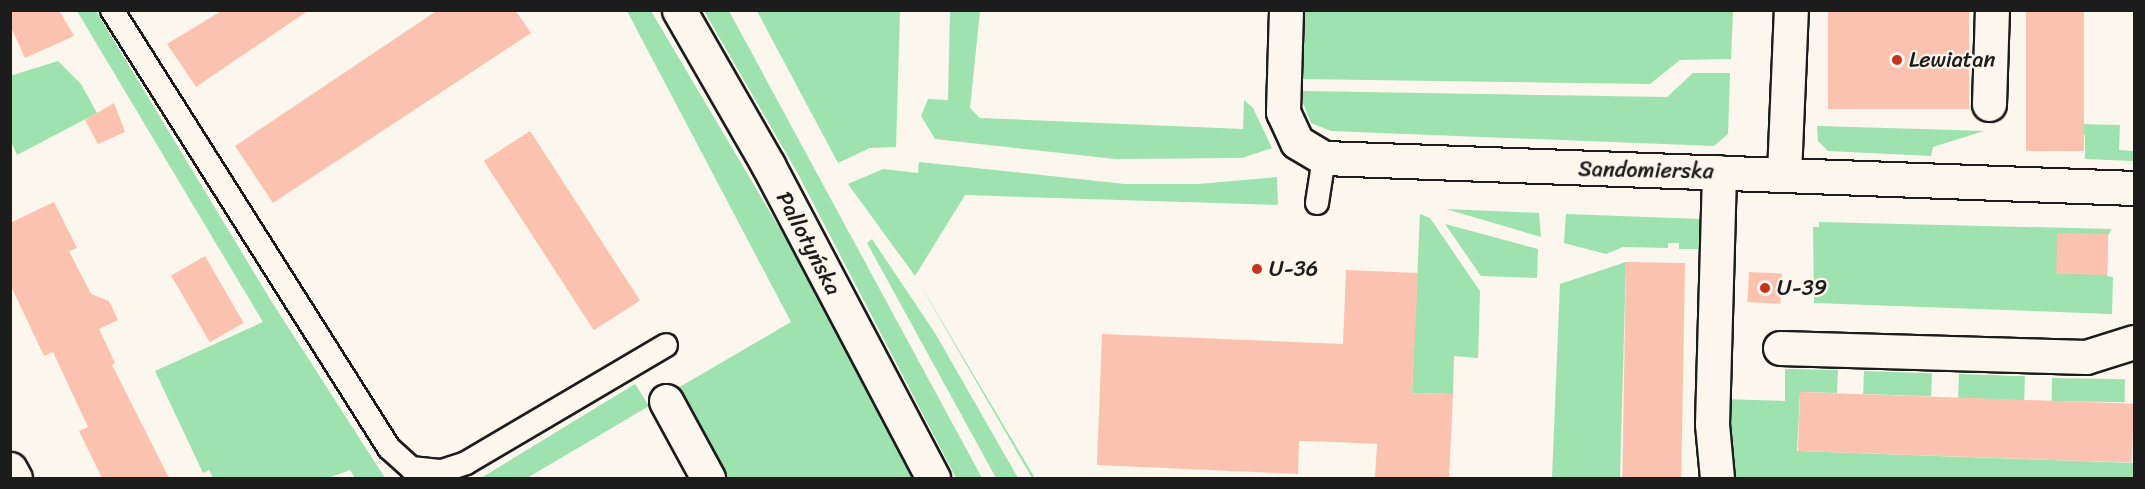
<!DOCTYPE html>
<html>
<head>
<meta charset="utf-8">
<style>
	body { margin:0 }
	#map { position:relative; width:2145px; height:489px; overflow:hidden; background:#fbf7ec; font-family:Sriracha,sans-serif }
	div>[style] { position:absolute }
	.green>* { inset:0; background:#9de2af; transform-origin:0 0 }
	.building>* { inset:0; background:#fbc2af; transform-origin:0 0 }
	.roads { filter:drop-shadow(2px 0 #1c1c1c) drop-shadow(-2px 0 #1c1c1c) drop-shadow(0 2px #1c1c1c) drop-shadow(0 -2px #1c1c1c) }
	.lane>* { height:22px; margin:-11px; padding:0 11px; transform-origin:11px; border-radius:11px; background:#fbf7ec }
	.street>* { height:33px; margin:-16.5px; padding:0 16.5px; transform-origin:16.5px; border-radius:16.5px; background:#fbf7ec }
	.secondary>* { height:33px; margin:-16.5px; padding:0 16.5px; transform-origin:16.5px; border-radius:16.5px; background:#fbf7ec }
	.dots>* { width:16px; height:16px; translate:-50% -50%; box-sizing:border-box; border:3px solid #fbf7ec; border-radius:50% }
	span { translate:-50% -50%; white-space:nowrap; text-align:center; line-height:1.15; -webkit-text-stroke:4.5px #fbf7ec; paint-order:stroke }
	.poi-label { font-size:22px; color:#1c1c1c }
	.left { translate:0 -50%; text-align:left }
	.street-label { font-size:22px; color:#1c1c1c }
	.frame { position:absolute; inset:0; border:12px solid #1c1c1c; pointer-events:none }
</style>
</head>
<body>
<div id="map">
	<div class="green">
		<i style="clip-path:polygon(77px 11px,96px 11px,270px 299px,385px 478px,355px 478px,350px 470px,328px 478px,213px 478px,209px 470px,203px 473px,155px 371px,263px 322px)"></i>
		<i style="clip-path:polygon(627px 11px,651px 11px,786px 239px,914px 478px,724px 478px,671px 392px,791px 322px)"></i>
		<i style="clip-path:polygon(704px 11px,729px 11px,982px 478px,956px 478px,797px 172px)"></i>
		<i style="clip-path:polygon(757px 11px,900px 11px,896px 147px,870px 148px,838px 163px)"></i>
		<i style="clip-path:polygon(950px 11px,980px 11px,970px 108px,980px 118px,1243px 129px,1244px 100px,1253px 108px,1272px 148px,1242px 158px,1115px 159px,935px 139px,921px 116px,928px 99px,948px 100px)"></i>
		<i style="clip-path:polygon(1305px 11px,1733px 11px,1731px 59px,1680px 60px,1650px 84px,1301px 79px)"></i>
		<i style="clip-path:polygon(58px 61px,81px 84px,97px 113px,17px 155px,11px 141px,10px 76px)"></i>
		<i style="clip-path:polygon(1693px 73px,1730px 73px,1728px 134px,1714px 146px,1331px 131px,1311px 123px,1303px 103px,1303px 91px,1667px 97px)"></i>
		<i style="clip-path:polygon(2079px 124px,2120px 125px,2119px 150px,2134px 151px,2134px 161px,2085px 159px,2085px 135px,2079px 135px)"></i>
		<i style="clip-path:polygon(1817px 126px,1955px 130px,1984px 131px,1933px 147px,1931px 156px,1828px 151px,1818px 141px)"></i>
		<i style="clip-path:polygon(919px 162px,1125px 184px,1199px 184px,1277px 177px,1278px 205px,965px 195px,915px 276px,1035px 478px,1032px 478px,915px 276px,848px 184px,883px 169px,918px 173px)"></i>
		<i style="clip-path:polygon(1446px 209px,1539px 213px,1541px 237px)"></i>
		<i style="clip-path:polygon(1420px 214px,1430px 218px,1480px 291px,1478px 358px,1454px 356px,1453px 394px,1412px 393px)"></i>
		<i style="clip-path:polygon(1566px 214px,1700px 219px,1705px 224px,1707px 249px,1679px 249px,1679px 243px,1668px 243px,1668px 248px,1623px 247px,1606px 254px,1564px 243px)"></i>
		<i style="clip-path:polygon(1819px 222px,2112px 229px,2108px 235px,2107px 276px,2113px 277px,2112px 314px,1814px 303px,1813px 227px,1819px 227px)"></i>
		<i style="clip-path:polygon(1445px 224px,1538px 249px,1537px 278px,1481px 276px)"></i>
		<i style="clip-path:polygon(872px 239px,935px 333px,1018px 478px,996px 478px,867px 243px)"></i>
		<i style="clip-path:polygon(1626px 262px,1620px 478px,1552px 478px,1560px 284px)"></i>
		<i style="clip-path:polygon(1785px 369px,1838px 370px,1837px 393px,1800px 392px,1797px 451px,2134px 463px,2134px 478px,1735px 478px,1720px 399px,1785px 401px)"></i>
		<i style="left:1864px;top:371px;width:68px;height:23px;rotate:2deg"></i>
		<i style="left:1959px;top:374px;width:66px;height:24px;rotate:2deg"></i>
		<i style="left:2052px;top:378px;width:73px;height:23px;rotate:1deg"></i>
		<i style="clip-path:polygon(635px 384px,649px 406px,527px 478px,481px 478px)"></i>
	</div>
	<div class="building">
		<i style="clip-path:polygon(10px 10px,59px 10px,74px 36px,25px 58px,10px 25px)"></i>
		<i style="clip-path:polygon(223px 10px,309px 10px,196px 87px,167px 44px)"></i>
		<i style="clip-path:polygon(438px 10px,515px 10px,531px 33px,273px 203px,235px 146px)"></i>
		<i style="left:1828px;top:10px;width:141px;height:99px"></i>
		<i style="left:2026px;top:10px;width:58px;height:141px"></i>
		<i style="clip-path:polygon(114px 103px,125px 132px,98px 144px,85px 120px)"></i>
		<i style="left:530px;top:131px;width:202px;height:55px;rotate:57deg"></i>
		<i style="clip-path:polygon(54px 202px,77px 248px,69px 251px,91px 294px,109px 301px,118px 320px,99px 329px,115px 363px,112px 365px,169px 478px,102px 478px,79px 431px,88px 427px,53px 352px,44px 356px,10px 284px,10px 223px)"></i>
		<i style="left:2057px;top:233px;width:51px;height:41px;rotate:1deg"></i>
		<i style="left:205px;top:256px;width:77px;height:39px;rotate:60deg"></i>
		<i style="left:1626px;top:262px;width:59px;height:216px;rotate:1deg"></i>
		<i style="clip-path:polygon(1346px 270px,1418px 273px,1412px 393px,1453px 394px,1449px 478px,1375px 478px,1377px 444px,1337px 442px,1299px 441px,1298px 474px,1097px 465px,1102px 334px,1343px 344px)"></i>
		<i style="left:1749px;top:272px;width:33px;height:30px;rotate:3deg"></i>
		<i style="left:1800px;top:392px;width:334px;height:59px;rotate:2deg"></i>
	</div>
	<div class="roads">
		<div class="lane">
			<i style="left:112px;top:10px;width:518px;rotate:57.69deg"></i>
			<i style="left:389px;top:448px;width:30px;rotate:42deg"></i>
			<i style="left:411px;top:468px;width:31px;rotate:6deg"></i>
			<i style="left:442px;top:471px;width:25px;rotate:-18deg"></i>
			<i style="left:466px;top:463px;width:232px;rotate:-30.5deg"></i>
			<i style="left:1317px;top:203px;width:46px;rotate:-81.2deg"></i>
		</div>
		<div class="street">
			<i style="left:1286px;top:10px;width:102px;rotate:91.7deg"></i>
			<i style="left:1283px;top:112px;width:33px;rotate:65deg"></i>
			<i style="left:1297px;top:142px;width:31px;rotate:31deg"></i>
			<i style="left:1324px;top:158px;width:811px;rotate:2.12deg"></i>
			<i style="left:1989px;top:104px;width:94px;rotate:-88.2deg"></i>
			<i style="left:1784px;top:174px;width:164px;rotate:-87.6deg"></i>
			<i style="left:1780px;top:348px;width:306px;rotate:1.7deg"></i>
			<i style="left:2086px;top:357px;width:50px;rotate:-17.4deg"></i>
			<i style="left:666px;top:401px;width:88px;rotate:61.4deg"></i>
			<i style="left:10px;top:469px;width:10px;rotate:61deg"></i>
			<i style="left:1717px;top:478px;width:54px;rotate:-95.3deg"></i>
			<i style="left:1712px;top:424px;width:252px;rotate:-88.4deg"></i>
		</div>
		<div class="secondary">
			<i style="left:679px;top:10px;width:179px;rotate:60.1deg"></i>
			<i style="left:768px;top:165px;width:354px;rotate:62.2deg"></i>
		</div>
	</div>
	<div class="dots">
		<i style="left:1897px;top:60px;background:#c8321e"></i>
		<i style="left:1257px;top:269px;background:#c8321e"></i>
		<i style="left:1765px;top:288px;background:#c8321e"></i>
	</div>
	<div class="poi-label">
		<span class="left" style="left:1909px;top:60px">Lewiatan</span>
		<span class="left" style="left:1269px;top:269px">U-36</span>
		<span class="left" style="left:1777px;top:288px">U-39</span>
	</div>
	<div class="street-label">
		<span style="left:1646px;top:170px;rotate:1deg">Sandomierska</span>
		<span style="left:809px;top:243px;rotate:62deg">Pallotyńska</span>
	</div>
	<div class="frame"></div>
</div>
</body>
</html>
